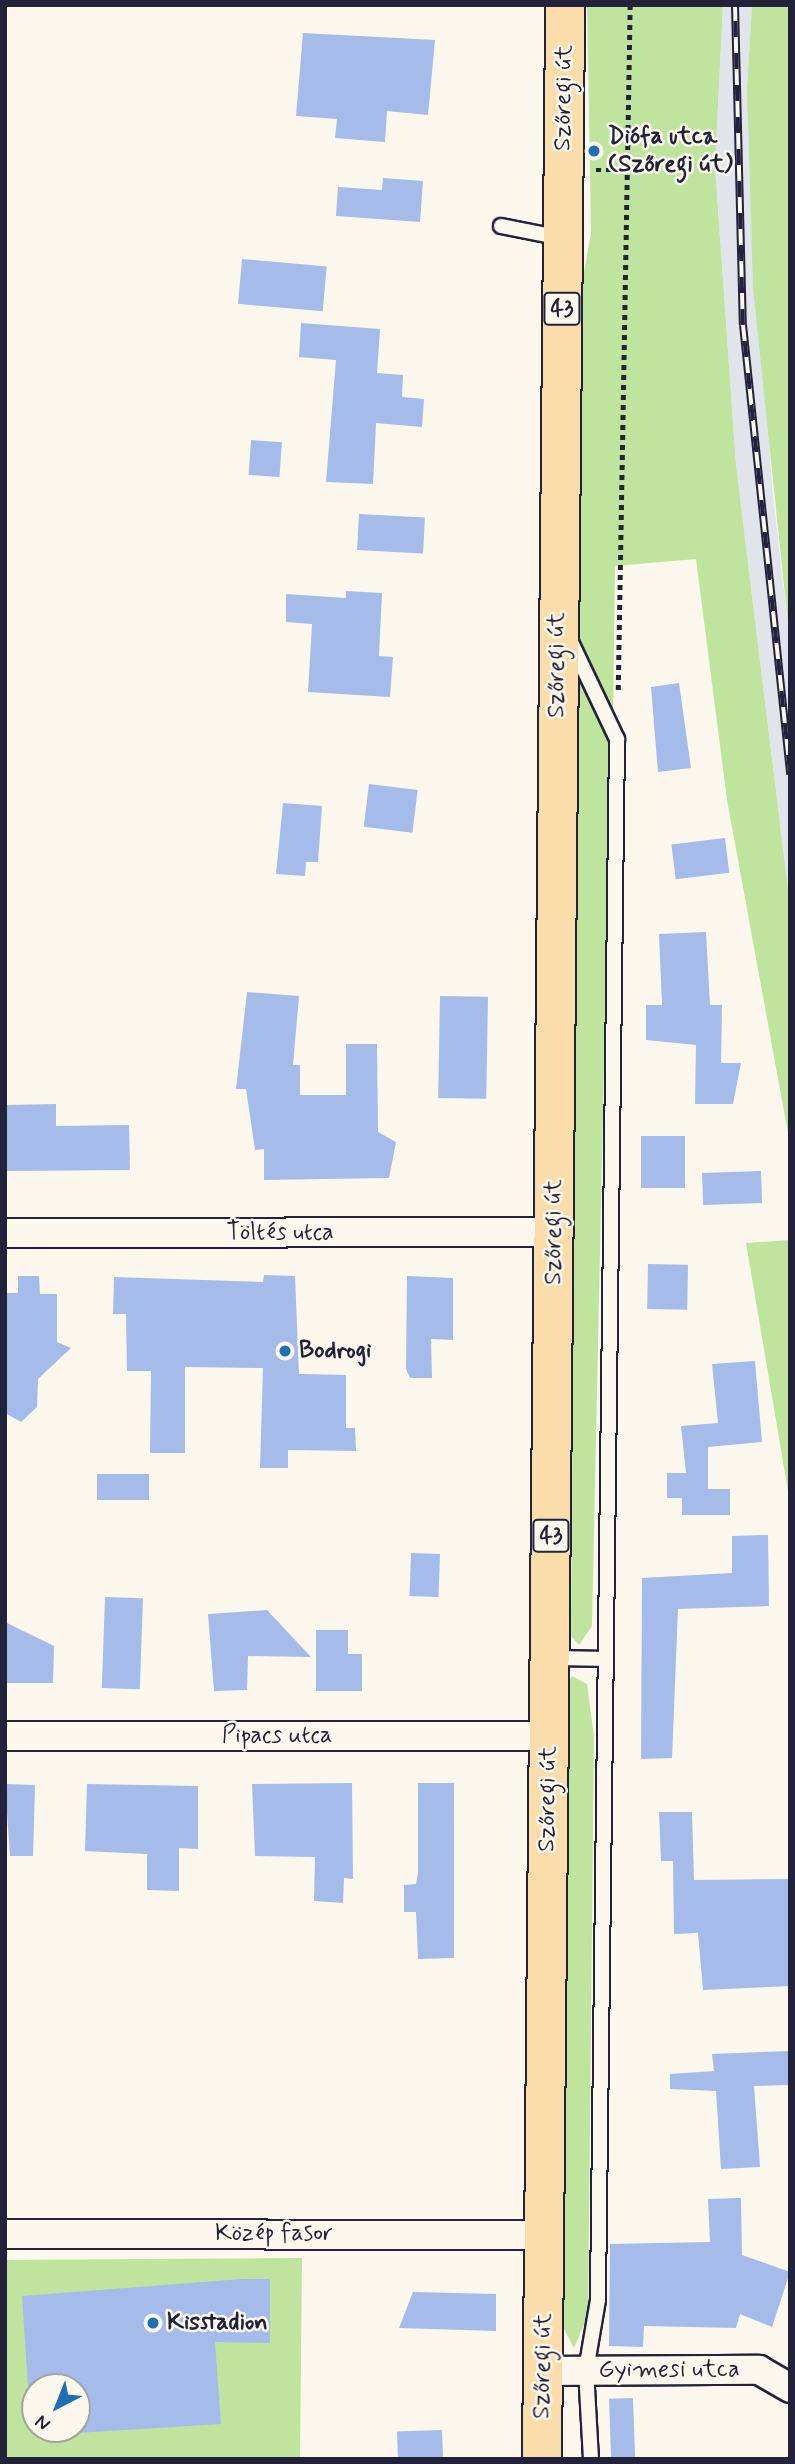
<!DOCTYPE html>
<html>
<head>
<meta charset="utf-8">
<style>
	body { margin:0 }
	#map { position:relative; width:795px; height:2464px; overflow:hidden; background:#fbf7ec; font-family:Mynerve,sans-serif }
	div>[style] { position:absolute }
	.built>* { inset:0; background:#e1e5eb }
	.green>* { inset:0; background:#bfe49e }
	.building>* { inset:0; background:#a5bbe9; transform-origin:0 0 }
	.path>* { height:4.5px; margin-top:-2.25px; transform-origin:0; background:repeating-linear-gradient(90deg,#22223b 0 5px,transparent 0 10px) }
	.roads { filter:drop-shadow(2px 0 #22223b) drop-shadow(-2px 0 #22223b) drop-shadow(0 2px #22223b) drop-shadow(0 -2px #22223b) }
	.service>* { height:14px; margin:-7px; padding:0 7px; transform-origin:7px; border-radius:7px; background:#fbf7ec }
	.minor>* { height:28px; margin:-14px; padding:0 14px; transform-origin:14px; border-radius:14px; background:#fbf7ec }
	.primary>* { height:38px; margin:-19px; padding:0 19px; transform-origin:19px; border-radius:19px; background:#faddab }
	.rail>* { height:8px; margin-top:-4px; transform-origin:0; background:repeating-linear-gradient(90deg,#fbf7ec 0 16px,#22223b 0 32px); box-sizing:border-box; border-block:2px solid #22223b }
	.dots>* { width:19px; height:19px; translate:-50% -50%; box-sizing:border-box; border:4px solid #fbf7ec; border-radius:50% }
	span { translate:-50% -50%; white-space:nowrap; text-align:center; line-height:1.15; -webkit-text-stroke:5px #fbf7ec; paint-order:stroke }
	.shield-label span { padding:2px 5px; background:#fbf7ec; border:2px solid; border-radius:5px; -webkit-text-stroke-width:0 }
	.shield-label { font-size:23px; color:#22223b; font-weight:700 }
	.street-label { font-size:24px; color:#22223b }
	.poi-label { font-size:24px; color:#22223b; font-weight:700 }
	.left { translate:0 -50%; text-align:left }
	.frame { position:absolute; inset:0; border:7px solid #22223b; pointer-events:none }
	.north { position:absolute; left:21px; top:2373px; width:70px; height:70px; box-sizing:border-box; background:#fbf7ec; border:2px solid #a4a2a5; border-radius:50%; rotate:222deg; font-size:19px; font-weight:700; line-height:28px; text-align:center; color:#22223b }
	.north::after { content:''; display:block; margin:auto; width:24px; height:32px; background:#1f6fb2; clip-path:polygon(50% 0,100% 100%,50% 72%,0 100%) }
</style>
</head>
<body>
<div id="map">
	<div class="built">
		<i style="clip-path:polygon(723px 5px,752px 5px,747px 88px,772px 486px,790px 643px,790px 906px,736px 465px,715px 166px)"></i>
	</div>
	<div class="green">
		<i style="clip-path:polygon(587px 5px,723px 5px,715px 166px,736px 465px,790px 906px,790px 1144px,727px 800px,696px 559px,615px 566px,613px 711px,579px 645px,583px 278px,591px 233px)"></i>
		<i style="clip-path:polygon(752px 5px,790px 5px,790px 643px,753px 288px,747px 88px)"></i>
		<i style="clip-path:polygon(583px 682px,610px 740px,610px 781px,592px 1626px,579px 1645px,571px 1636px,577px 683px)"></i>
		<i style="clip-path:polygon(790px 1240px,790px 1503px,746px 1243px)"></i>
		<i style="clip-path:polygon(572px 1676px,587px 1684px,594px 1737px,588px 2315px,574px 2348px,563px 2327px,566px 1686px)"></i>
		<i style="clip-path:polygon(evenodd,302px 2258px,300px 2459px,5px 2459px,5px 2260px,302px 2258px,35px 2387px,77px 2387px,77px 2429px,35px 2429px,35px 2387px)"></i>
	</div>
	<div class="building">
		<i style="clip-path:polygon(303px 33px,435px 40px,428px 115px,387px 111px,385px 142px,335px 138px,337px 119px,296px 116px)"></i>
		<i style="clip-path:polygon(383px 178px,423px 181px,420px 222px,336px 216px,338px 187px,382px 190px)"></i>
		<i style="left:242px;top:259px;width:85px;height:45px;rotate:5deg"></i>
		<i style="clip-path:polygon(301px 323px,380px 329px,377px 373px,403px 375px,402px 397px,424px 399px,422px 427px,376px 423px,373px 484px,326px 482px,336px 360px,299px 357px)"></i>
		<i style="left:251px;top:440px;width:31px;height:35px;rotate:4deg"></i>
		<i style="left:359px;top:514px;width:66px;height:36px;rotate:3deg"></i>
		<i style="clip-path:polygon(346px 591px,382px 593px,379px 656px,393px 657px,390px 697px,308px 692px,312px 624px,286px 622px,286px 594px,346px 598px)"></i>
		<i style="clip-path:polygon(679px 683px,691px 768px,658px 772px,651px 687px)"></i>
		<i style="left:369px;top:784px;width:49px;height:43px;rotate:7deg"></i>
		<i style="clip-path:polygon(283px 803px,322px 806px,318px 862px,306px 862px,305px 876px,276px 874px)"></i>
		<i style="left:725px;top:838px;width:35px;height:54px;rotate:83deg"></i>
		<i style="clip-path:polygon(706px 932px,710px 1005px,722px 1005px,721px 1063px,741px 1063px,733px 1104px,695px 1104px,696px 1045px,646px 1040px,646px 1005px,662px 1005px,659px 934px)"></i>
		<i style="clip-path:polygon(247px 992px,299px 996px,293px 1065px,300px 1065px,300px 1095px,346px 1095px,346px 1044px,377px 1044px,378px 1132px,396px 1142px,389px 1178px,264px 1180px,264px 1149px,255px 1150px,246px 1089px,236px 1089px)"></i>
		<i style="left:440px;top:996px;width:48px;height:102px;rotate:1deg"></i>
		<i style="clip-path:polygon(56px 1104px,56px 1126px,129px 1125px,130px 1170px,7px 1171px,6px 1105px)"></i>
		<i style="left:641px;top:1136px;width:44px;height:52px"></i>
		<i style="left:761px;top:1171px;width:32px;height:59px;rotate:88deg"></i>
		<i style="left:648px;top:1264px;width:40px;height:45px;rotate:1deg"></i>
		<i style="clip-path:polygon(264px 1275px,295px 1276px,299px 1374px,346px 1375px,346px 1428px,355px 1428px,356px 1451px,288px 1450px,288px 1468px,260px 1468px,263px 1368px,185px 1367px,185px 1453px,150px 1453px,151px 1371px,127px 1371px,126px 1314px,113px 1314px,114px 1277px,263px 1282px)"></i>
		<i style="clip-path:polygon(18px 1276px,39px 1276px,40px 1294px,57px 1294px,57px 1342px,71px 1348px,38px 1379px,37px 1407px,21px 1422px,5px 1413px,5px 1293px,18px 1293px)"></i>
		<i style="clip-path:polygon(407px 1276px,453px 1278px,453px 1340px,431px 1339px,432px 1378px,410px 1378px,406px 1369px)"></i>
		<i style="clip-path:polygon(755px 1361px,762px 1442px,708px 1447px,708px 1489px,730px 1489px,730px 1515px,682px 1515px,682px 1498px,667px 1498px,667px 1473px,686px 1473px,681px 1426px,718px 1423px,712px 1364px)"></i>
		<i style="left:97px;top:1474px;width:52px;height:26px"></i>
		<i style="clip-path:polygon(768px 1535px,769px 1606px,678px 1609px,672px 1758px,641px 1759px,642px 1578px,732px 1573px,732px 1536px)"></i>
		<i style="left:411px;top:1553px;width:29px;height:43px;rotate:2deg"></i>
		<i style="left:105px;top:1597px;width:38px;height:91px;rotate:2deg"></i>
		<i style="clip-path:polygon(267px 1610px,311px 1657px,248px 1656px,247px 1690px,214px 1691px,208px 1614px)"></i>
		<i style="clip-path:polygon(5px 1622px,54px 1646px,53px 1683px,5px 1683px)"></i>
		<i style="clip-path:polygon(316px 1630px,348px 1630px,348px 1654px,362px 1654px,362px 1691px,316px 1691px)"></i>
		<i style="clip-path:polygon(352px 1783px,353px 1879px,344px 1878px,343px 1903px,314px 1901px,315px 1857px,255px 1856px,252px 1784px)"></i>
		<i style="clip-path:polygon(418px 1783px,454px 1783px,454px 1958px,418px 1959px,416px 1912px,404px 1912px,404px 1885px,416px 1884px,418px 1873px)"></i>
		<i style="clip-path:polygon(5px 1784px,35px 1785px,33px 1856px,10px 1856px)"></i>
		<i style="clip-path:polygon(87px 1784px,198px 1786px,198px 1849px,179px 1848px,179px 1891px,147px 1890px,147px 1854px,85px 1851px)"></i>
		<i style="clip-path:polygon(659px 1812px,692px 1812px,694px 1880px,790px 1879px,790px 1986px,703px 1990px,698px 1933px,674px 1934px,673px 1861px,661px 1861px)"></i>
		<i style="clip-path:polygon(790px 2051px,790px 2085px,754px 2086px,760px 2167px,721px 2169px,716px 2091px,670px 2089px,670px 2074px,714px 2071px,712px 2054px)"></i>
		<i style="clip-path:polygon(741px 2198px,742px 2255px,790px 2272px,772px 2327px,740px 2314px,736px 2328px,644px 2326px,643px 2347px,609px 2346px,610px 2244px,710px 2242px,708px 2199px)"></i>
		<i style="clip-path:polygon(242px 2279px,270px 2279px,270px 2343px,215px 2342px,221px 2424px,77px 2433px,77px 2387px,28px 2387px,22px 2296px)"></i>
		<i style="clip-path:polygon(413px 2292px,496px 2294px,496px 2331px,399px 2328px)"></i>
		<i style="left:633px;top:2398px;width:61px;height:24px;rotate:88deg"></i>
		<i style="left:442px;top:2430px;width:29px;height:45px;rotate:88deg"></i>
	</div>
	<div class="path">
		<i style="left:596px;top:170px;width:31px"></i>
		<i style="left:618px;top:690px;width:685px;rotate:-89deg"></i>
	</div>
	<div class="roads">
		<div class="service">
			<i style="left:501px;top:226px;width:62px;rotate:11.1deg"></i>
			<i style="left:570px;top:640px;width:110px;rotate:64.6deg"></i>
			<i style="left:617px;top:739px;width:1561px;rotate:90.7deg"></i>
			<i style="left:598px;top:2300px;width:71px;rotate:99.7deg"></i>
			<i style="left:586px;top:2370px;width:89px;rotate:86.8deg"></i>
			<i style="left:550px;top:1658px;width:51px;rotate:1.1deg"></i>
		</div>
		<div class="minor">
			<i style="left:5px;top:1233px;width:549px;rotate:-0.1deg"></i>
			<i style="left:5px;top:1736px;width:543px"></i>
			<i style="left:5px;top:2234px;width:539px;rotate:0.11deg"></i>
			<i style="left:543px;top:2371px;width:216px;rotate:-0.3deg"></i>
			<i style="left:759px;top:2370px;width:36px;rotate:30deg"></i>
		</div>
		<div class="primary">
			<i style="left:542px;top:2459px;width:2454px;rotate:-89.46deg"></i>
		</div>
	</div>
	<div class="rail">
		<i style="left:735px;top:5px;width:320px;rotate:88.6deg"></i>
		<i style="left:743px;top:325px;width:452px;rotate:84deg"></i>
	</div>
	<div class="dots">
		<i style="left:594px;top:151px;background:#1f6fb2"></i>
		<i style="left:285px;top:1351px;background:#1f6fb2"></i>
		<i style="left:153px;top:2323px;background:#1f6fb2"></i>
	</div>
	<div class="shield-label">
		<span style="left:562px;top:309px">43</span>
		<span style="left:551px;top:1536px">43</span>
	</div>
	<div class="street-label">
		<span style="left:564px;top:98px;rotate:-89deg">Szőregi út</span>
		<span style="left:557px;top:665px;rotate:-90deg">Szőregi út</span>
		<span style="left:554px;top:1232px;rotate:-90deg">Szőregi út</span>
		<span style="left:280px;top:1233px">Töltés utca</span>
		<span style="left:277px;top:1736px">Pipacs utca</span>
		<span style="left:548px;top:1799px;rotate:-89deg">Szőregi út</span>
		<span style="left:274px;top:2234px">Közép fasor</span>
		<span style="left:543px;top:2366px;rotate:-89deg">Szőregi út</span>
		<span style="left:669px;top:2370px">Gyimesi utca</span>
	</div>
	<div class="poi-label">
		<span class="left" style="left:608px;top:151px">Diófa utca<br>(Szőregi út)</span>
		<span class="left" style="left:299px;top:1351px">Bodrogi</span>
		<span class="left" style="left:167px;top:2323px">Kisstadion</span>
	</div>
	<div class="frame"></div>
	<div class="north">N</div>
</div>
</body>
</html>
